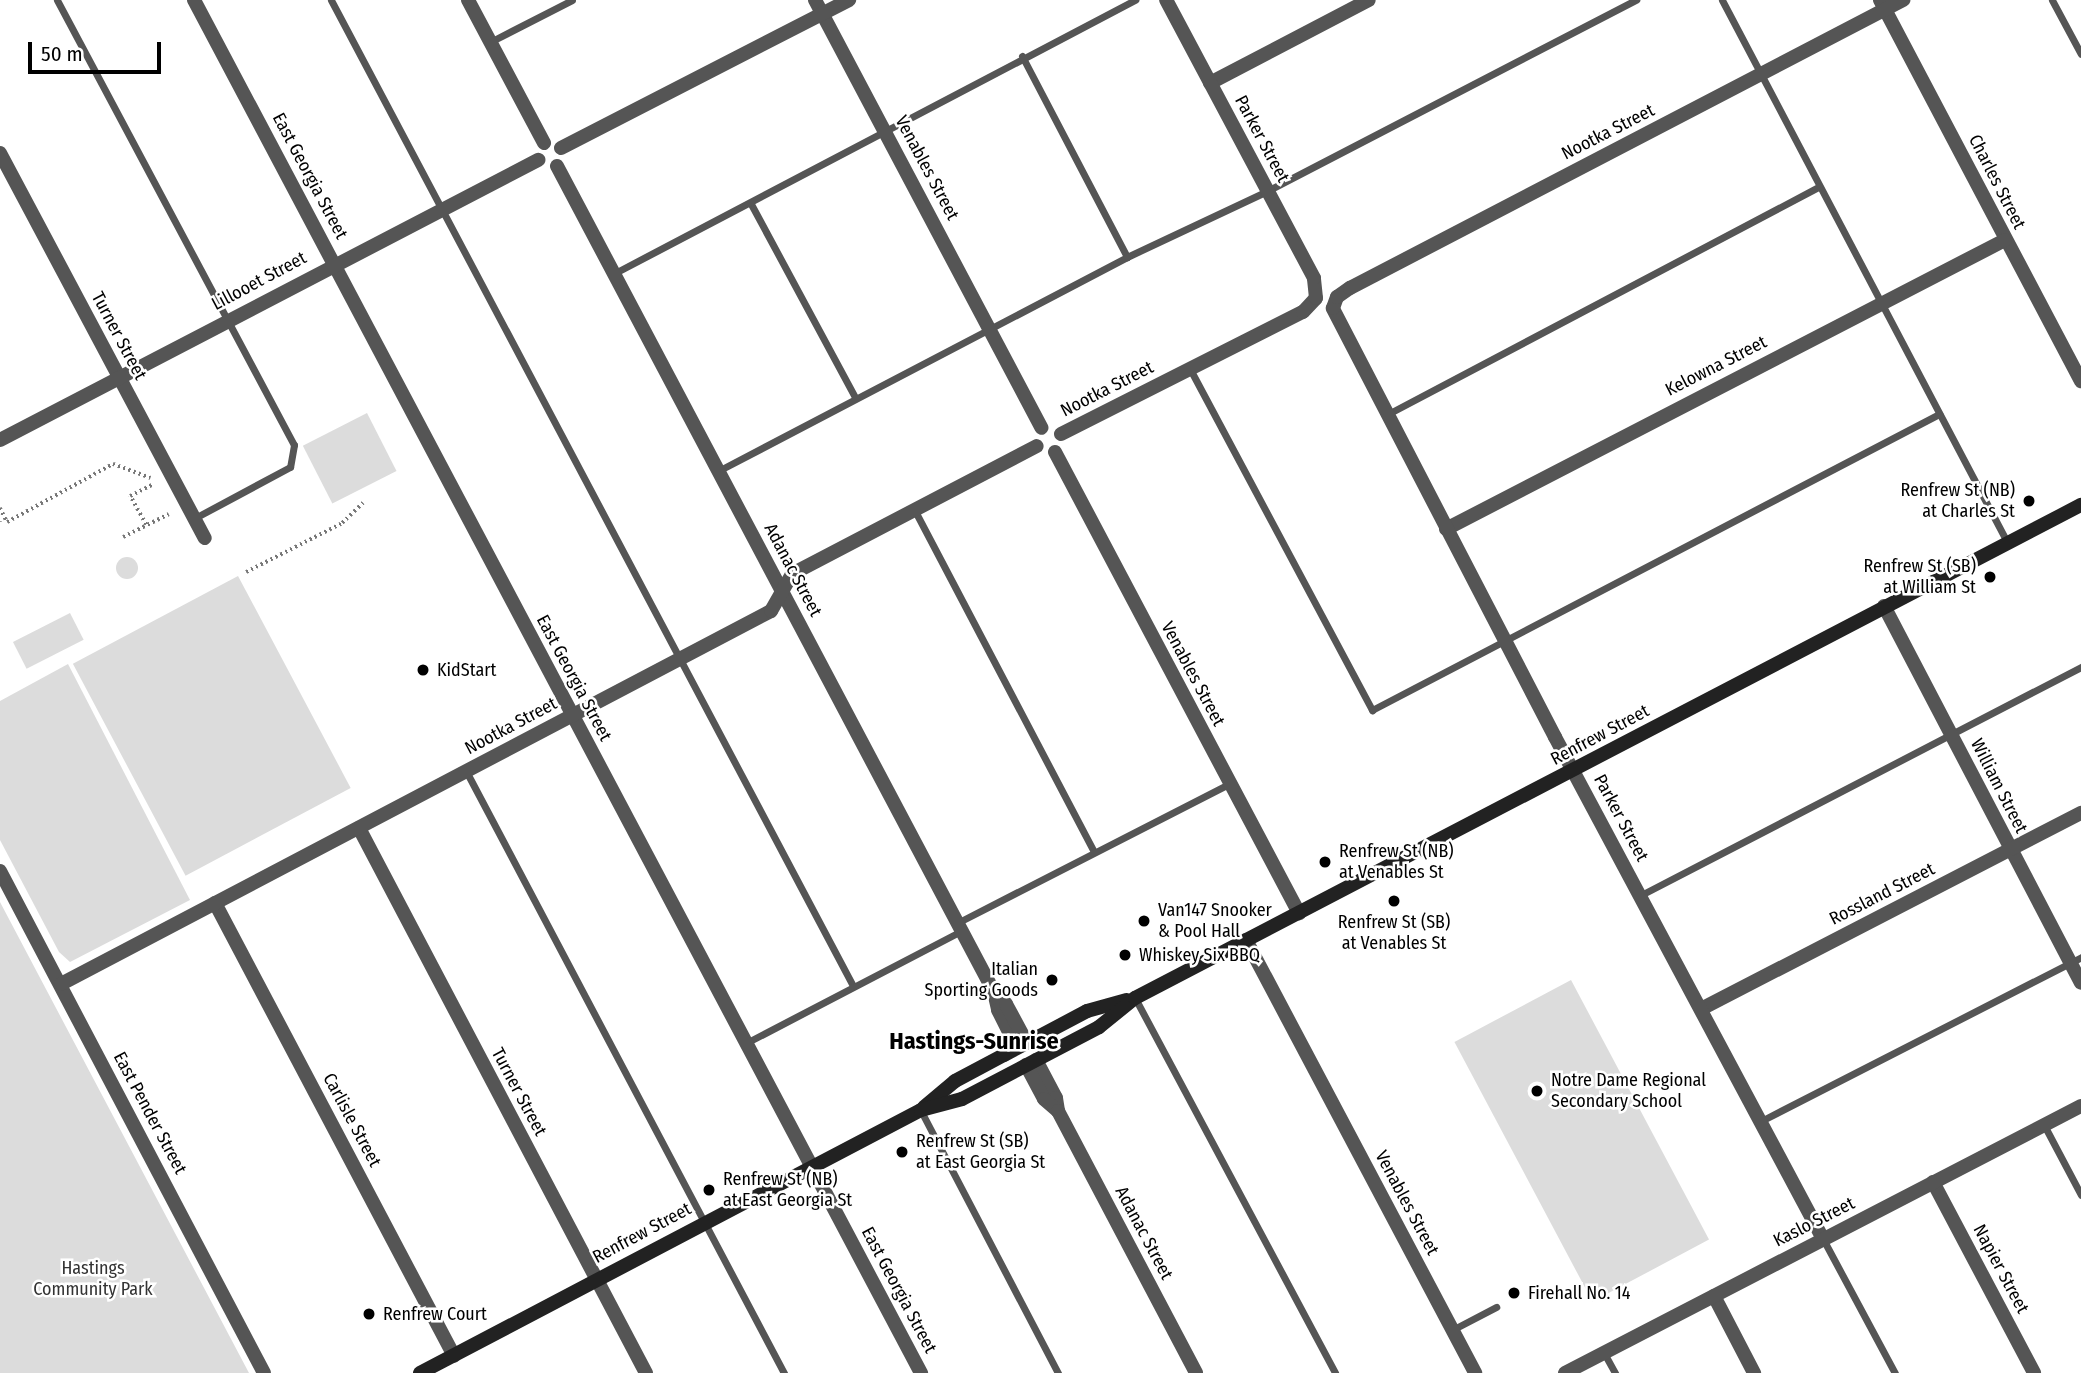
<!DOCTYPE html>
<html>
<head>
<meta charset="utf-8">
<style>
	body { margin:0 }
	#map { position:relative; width:2081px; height:1373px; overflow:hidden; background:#fff; font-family:"Fira Sans Condensed",sans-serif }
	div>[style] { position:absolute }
	.green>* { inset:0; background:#dcdcdc; transform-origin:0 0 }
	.round { border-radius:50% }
	.path>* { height:3.5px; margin-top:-1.75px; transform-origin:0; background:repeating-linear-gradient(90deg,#777 0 2px,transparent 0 5.5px) }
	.lane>* { height:7px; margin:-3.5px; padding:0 3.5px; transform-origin:3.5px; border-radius:3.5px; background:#555 }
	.street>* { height:14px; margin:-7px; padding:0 7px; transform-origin:7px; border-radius:7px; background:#555 }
	.secondary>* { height:14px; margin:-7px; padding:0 7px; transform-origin:7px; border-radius:7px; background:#222 }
	.dots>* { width:19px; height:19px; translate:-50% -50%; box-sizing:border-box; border:4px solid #fff; border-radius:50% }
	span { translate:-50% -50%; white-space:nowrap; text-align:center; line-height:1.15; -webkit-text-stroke:5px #fff; paint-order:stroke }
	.street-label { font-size:18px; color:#000 }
	.poi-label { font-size:18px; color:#000 }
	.right { translate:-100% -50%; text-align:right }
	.left { translate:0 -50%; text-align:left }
	.park-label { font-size:18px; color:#333 }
	.district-label { font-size:24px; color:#000; font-weight:700 }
	.scale { position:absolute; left:28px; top:42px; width:133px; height:32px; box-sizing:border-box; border:4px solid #000; border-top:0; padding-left:9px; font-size:21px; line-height:24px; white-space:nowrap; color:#000; -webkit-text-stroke:5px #fff; paint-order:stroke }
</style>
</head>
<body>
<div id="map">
	<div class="green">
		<i style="left:367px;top:413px;width:65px;height:72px;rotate:63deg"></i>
		<i class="round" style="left:116px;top:557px;width:22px;height:22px"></i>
		<i style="left:238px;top:576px;width:240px;height:187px;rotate:62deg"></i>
		<i style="left:70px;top:613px;width:30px;height:64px;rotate:63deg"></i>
		<i style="clip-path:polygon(68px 664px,190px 900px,70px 962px,59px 952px,0 840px,0 701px)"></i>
		<i style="clip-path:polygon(0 902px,38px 974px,249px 1373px,0 1373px)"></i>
		<i style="left:1571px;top:980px;width:294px;height:132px;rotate:62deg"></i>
	</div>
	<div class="path">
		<i style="left:0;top:508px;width:16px;rotate:63deg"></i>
		<i style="left:7px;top:522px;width:121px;rotate:-28.7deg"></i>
		<i style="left:113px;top:464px;width:40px;rotate:20.2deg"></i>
		<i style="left:0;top:521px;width:1px;rotate:90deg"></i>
		<i style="left:146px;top:525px;width:33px;rotate:-119deg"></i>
		<i style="left:130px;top:496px;width:27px;rotate:-27deg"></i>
		<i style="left:123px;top:537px;width:51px;rotate:-26.6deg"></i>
		<i style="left:246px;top:572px;width:108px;rotate:-27deg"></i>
		<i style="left:342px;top:523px;width:29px;rotate:-44deg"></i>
		<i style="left:902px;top:1152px;width:4px;rotate:63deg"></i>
	</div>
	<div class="lane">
		<i style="left:57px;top:0;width:504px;rotate:61.96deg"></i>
		<i style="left:294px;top:445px;width:22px;rotate:100deg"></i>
		<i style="left:290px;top:467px;width:108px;rotate:151.8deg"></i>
		<i style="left:331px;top:0;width:1113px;rotate:62.1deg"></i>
		<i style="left:1722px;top:0;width:612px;rotate:62.26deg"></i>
		<i style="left:2052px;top:0;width:61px;rotate:61.8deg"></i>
		<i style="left:490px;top:42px;width:92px;rotate:-27.1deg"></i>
		<i style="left:1022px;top:56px;width:227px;rotate:62.4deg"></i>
		<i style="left:751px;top:204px;width:219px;rotate:61.7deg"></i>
		<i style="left:613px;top:274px;width:590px;rotate:-27.7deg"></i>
		<i style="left:1190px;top:369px;width:387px;rotate:61.9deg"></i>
		<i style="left:1372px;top:710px;width:640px;rotate:-27.57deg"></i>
		<i style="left:1386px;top:415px;width:489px;rotate:-27.8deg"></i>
		<i style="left:718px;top:471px;width:462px;rotate:-27.6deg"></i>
		<i style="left:1127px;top:257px;width:155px;rotate:-25.2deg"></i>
		<i style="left:1267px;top:191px;width:416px;rotate:-27.4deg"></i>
		<i style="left:914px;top:509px;width:387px;rotate:62.3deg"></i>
		<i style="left:466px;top:771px;width:681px;rotate:62.16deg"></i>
		<i style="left:1641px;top:895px;width:496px;rotate:-27.4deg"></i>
		<i style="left:957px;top:923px;width:305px;rotate:-27.1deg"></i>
		<i style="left:1135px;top:998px;width:425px;rotate:61.9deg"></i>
		<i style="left:746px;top:1043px;width:242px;rotate:-27.5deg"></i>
		<i style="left:921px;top:1111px;width:296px;rotate:62.4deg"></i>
		<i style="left:1761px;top:1121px;width:360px;rotate:-27.1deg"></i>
		<i style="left:2044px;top:1125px;width:79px;rotate:62.1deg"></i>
		<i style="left:1823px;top:1239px;width:152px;rotate:61.8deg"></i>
		<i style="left:1452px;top:1330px;width:50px;rotate:-27.6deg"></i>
		<i style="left:1604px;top:1353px;width:23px;rotate:61deg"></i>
	</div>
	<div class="street">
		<i style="left:194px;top:0;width:1554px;rotate:62.1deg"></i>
		<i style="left:468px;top:0;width:162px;rotate:62deg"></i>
		<i style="left:815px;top:0;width:484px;rotate:62.1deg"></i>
		<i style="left:1880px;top:0;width:431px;rotate:62.2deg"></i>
		<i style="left:1210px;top:83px;width:179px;rotate:-27.6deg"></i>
		<i style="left:561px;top:148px;width:324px;rotate:-27.2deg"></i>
		<i style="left:0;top:153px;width:436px;rotate:62deg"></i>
		<i style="left:557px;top:166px;width:934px;rotate:62.12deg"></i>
		<i style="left:994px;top:992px;width:18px;rotate:77deg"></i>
		<i style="left:998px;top:1010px;width:42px;rotate:63.4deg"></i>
		<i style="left:1061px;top:434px;width:271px;rotate:-26.8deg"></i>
		<i style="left:1303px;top:312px;width:19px;rotate:-47deg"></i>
		<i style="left:1316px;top:298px;width:20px;rotate:-96deg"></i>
		<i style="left:1314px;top:278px;width:315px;rotate:-118deg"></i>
		<i style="left:0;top:440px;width:607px;rotate:-27.49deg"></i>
		<i style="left:1055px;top:452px;width:522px;rotate:62.11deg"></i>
		<i style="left:1446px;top:529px;width:629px;rotate:-27.34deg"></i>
		<i style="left:1884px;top:606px;width:425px;rotate:62.4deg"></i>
		<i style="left:359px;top:828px;width:616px;rotate:62.23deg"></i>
		<i style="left:0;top:871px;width:567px;rotate:62.26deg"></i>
		<i style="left:215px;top:903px;width:512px;rotate:62.18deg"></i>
		<i style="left:1246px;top:940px;width:490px;rotate:62.1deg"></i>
		<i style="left:61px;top:984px;width:802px;rotate:-27.72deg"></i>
		<i style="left:771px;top:611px;width:43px;rotate:-60.4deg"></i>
		<i style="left:792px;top:574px;width:276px;rotate:-27.6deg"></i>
		<i style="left:994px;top:992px;width:17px;rotate:45deg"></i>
		<i style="left:1006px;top:1004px;width:44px;rotate:61.7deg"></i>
		<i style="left:1701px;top:1009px;width:428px;rotate:-27.3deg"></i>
		<i style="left:1036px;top:1060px;width:43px;rotate:62.2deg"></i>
		<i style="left:1056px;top:1098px;width:13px;rotate:81deg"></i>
		<i style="left:1026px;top:1065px;width:38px;rotate:62deg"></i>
		<i style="left:1044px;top:1099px;width:18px;rotate:41deg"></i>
		<i style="left:1058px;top:1111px;width:296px;rotate:62.2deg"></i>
		<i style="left:1933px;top:1182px;width:216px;rotate:62.1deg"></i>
		<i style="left:1823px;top:1239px;width:569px;rotate:-118.1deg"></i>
		<i style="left:1555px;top:737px;width:483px;rotate:-117.4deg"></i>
		<i style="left:1333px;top:308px;width:12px;rotate:-70deg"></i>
		<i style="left:1337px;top:297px;width:16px;rotate:-35deg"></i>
		<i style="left:1350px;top:288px;width:624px;rotate:-27.51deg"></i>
		<i style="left:1714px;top:1296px;width:87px;rotate:62.5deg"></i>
		<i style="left:1565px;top:1373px;width:581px;rotate:-27.36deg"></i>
	</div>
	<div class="secondary">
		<i style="left:924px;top:1107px;width:40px;rotate:-40deg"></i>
		<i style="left:955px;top:1081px;width:55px;rotate:-28deg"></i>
		<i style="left:1004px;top:1055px;width:94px;rotate:-27.9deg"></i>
		<i style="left:1087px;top:1011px;width:41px;rotate:-15.4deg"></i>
		<i style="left:420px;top:1373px;width:566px;rotate:-27.7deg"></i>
		<i style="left:921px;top:1110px;width:42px;rotate:-15deg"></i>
		<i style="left:962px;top:1099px;width:155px;rotate:-27.7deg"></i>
		<i style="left:1099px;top:1027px;width:46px;rotate:-38.9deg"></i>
		<i style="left:1135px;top:998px;width:1067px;rotate:-27.53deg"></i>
	</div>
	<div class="dots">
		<i style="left:2029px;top:501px;background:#000"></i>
		<i style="left:1990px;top:577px;background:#000"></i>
		<i style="left:423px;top:670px;background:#000"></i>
		<i style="left:1325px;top:862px;background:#000"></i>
		<i style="left:1394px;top:901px;background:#000"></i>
		<i style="left:1144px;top:921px;background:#000"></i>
		<i style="left:1125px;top:955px;background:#000"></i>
		<i style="left:1052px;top:980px;background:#000"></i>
		<i style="left:1537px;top:1091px;background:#000"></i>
		<i style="left:902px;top:1152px;background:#000"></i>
		<i style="left:709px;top:1190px;background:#000"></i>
		<i style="left:1514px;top:1293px;background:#000"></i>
		<i style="left:369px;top:1314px;background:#000"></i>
	</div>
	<div class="street-label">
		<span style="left:1608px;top:132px;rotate:-27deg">Nootka Street</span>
		<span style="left:1262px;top:139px;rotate:62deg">Parker Street</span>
		<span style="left:927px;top:168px;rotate:62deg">Venables Street</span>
		<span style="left:310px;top:176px;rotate:62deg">East Georgia Street</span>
		<span style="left:1997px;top:182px;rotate:63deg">Charles Street</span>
		<span style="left:259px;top:281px;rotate:-28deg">Lillooet Street</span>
		<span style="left:119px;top:336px;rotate:62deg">Turner Street</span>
		<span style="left:1716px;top:366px;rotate:-27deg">Kelowna Street</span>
		<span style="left:1107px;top:389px;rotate:-27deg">Nootka Street</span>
		<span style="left:793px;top:570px;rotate:62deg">Adanac Street</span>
		<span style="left:1193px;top:674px;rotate:62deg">Venables Street</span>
		<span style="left:574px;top:678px;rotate:62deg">East Georgia Street</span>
		<span style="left:511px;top:726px;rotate:-28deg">Nootka Street</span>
		<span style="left:1600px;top:735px;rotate:-28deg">Renfrew Street</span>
		<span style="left:1999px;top:786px;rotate:63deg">William Street</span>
		<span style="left:1621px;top:818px;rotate:62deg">Parker Street</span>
		<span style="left:1882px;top:894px;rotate:-27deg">Rossland Street</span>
		<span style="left:519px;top:1092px;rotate:62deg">Turner Street</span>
		<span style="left:150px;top:1113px;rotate:62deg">East Pender Street</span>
		<span style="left:352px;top:1120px;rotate:62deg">Carlisle Street</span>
		<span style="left:1407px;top:1203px;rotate:62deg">Venables Street</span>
		<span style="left:1814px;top:1222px;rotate:-27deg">Kaslo Street</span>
		<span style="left:642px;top:1233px;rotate:-28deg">Renfrew Street</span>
		<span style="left:1144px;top:1233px;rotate:62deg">Adanac Street</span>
		<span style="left:2001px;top:1269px;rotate:62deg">Napier Street</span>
		<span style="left:899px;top:1290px;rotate:62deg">East Georgia Street</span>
	</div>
	<div class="poi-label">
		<span class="right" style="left:2015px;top:501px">Renfrew St (NB)<br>at Charles St</span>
		<span class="right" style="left:1976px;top:577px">Renfrew St (SB)<br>at William St</span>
		<span class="left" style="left:437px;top:670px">KidStart</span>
		<span class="left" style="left:1339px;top:862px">Renfrew St (NB)<br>at Venables St</span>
		<span class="left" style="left:1158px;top:921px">Van147 Snooker<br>&amp; Pool Hall</span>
		<span style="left:1394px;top:933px">Renfrew St (SB)<br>at Venables St</span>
		<span class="left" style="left:1139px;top:955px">Whiskey Six BBQ</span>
		<span class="right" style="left:1038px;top:980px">Italian<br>Sporting Goods</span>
		<span class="left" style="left:1551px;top:1091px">Notre Dame Regional<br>Secondary School</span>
		<span class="left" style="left:916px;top:1152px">Renfrew St (SB)<br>at East Georgia St</span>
		<span class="left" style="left:723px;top:1190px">Renfrew St (NB)<br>at East Georgia St</span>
		<span class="left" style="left:1528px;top:1293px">Firehall No. 14</span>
		<span class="left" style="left:383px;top:1314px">Renfrew Court</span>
	</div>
	<div class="park-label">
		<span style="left:93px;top:1279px">Hastings<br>Community Park</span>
	</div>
	<div class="district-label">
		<span style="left:974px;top:1042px">Hastings-Sunrise</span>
	</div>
	<div class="scale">50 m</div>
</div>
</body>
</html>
